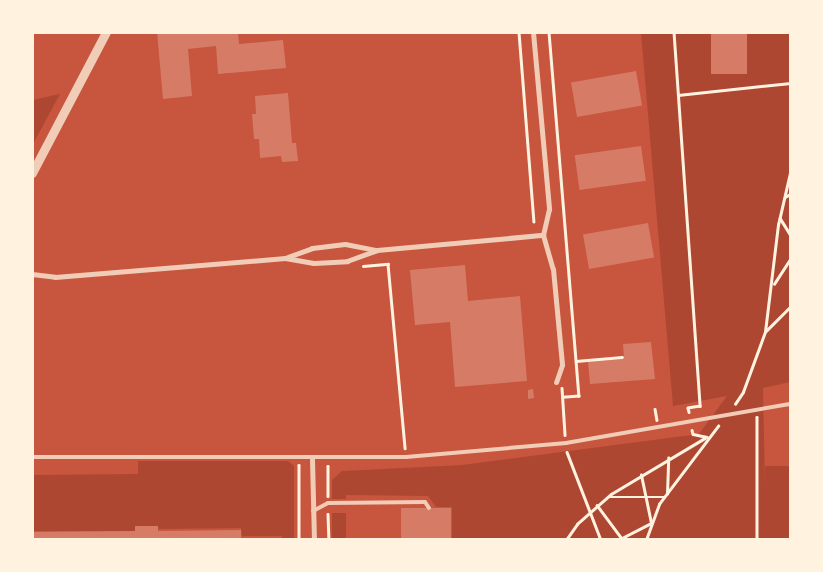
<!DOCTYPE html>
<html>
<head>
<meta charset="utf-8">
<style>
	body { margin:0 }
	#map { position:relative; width:823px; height:572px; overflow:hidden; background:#c8553d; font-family:Karla,sans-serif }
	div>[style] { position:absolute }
	.green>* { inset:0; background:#ae4732; transform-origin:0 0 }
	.building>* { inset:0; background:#d67c66; transform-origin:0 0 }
	.path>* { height:2.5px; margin:-1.25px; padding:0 1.25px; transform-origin:1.25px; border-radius:1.25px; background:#fff3e0 }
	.service>* { height:4px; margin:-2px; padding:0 2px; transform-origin:2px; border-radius:2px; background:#f1ccb7 }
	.minor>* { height:5px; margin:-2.5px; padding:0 2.5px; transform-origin:2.5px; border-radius:2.5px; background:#f1ccb7 }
	.tertiary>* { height:9px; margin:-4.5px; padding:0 4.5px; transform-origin:4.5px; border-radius:4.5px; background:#f1ccb7 }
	span { translate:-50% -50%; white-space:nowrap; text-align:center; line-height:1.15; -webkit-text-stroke:4px #fff3e0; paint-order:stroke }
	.frame { position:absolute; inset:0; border:34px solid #fff3e0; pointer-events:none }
</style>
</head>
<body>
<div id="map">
	<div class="green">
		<i style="clip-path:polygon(641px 33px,790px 33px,790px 382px,763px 388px,766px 539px,452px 539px,452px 507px,436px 507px,428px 496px,346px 495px,346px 499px,332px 499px,332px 480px,342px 471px,462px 465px,699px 434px,727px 396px,673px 406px)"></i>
		<i style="clip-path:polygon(60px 94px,33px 144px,33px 100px)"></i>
		<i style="clip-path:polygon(138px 461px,288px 461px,294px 466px,294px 539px,282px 539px,282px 536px,242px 536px,241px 528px,158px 529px,158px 526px,135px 526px,135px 531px,33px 531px,32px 475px,138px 474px)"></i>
		<i style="left:790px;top:466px;width:73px;height:25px;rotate:90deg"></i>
		<i style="left:346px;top:513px;width:26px;height:14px;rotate:90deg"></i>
	</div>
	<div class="building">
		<i style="clip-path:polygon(157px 32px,238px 32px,239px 44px,283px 40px,286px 68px,218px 74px,216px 46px,188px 49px,192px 96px,163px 99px)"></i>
		<i style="left:711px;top:32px;width:36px;height:42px"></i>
		<i style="left:636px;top:71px;width:35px;height:66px;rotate:80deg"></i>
		<i style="clip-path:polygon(288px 93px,292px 143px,296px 143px,298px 161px,282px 162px,281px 156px,260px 158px,259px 139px,254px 139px,252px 114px,256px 114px,255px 96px)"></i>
		<i style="left:641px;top:146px;width:35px;height:67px;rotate:82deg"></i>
		<i style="left:648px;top:223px;width:35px;height:66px;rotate:80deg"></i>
		<i style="clip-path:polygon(465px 265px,468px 301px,520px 296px,527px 381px,455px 387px,450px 322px,415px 325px,410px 270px)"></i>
		<i style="clip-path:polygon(651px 342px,655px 379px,590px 384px,588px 362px,624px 359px,623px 344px)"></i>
		<i style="clip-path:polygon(533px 389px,534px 398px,528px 399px,528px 390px)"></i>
		<i style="left:451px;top:508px;width:32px;height:50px;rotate:90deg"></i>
		<i style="clip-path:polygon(135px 526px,158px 526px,158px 531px,241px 530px,241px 538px,282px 540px,32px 540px,32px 532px,135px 531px)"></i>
	</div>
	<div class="path">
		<i style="left:519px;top:32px;width:190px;rotate:85.5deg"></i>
		<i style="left:549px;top:32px;width:365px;rotate:85.3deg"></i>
		<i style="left:579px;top:396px;width:16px;rotate:176deg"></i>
		<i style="left:674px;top:32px;width:375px;rotate:86deg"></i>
		<i style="left:700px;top:406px;width:12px;rotate:171deg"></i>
		<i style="left:688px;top:408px;width:4px;rotate:76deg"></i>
		<i style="left:678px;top:95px;width:113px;rotate:-6.1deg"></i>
		<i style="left:785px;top:197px;width:6px;rotate:-31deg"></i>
		<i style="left:780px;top:218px;width:19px;rotate:58deg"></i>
		<i style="left:363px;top:266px;width:25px;rotate:-5deg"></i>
		<i style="left:388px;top:264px;width:185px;rotate:84.7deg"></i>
		<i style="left:774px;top:284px;width:30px;rotate:-57deg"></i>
		<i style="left:766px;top:331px;width:34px;rotate:-45deg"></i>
		<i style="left:576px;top:361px;width:46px;rotate:-5deg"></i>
		<i style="left:562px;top:388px;width:47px;rotate:86.3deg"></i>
		<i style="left:735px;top:404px;width:14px;rotate:-56deg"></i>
		<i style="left:743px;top:392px;width:64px;rotate:-69.9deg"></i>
		<i style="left:765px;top:332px;width:108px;rotate:-83.1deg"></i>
		<i style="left:778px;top:225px;width:53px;rotate:-77deg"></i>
		<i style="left:655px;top:409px;width:11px;rotate:80deg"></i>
		<i style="left:757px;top:417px;width:123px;rotate:90deg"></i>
		<i style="left:692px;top:430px;width:4px;rotate:76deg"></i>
		<i style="left:693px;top:434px;width:14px;rotate:12deg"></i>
		<i style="left:567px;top:452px;width:94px;rotate:68.9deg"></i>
		<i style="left:299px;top:465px;width:75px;rotate:90deg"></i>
		<i style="left:328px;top:466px;width:30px;rotate:90deg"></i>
		<i style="left:667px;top:494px;width:36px;rotate:-88deg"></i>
		<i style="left:609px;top:497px;width:56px"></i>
		<i style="left:597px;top:505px;width:44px;rotate:53.4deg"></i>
		<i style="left:328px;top:514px;width:26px;rotate:88deg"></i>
		<i style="left:566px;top:540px;width:19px;rotate:-55deg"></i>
		<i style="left:577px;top:524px;width:45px;rotate:-41.4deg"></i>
		<i style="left:611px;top:494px;width:109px;rotate:-30.8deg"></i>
		<i style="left:618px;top:540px;width:37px;rotate:-27deg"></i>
		<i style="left:651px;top:523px;width:49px;rotate:-101.8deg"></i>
		<i style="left:646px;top:540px;width:38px;rotate:-70deg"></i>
		<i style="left:659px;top:504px;width:98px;rotate:-52.9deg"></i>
	</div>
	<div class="service">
		<i style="left:32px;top:457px;width:374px"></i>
		<i style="left:406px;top:457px;width:161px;rotate:-5deg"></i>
		<i style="left:566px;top:443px;width:227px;rotate:-9.9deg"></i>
		<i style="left:313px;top:511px;width:17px;rotate:-28deg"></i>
		<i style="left:328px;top:503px;width:97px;rotate:-0.6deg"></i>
		<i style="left:425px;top:502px;width:7px;rotate:56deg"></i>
	</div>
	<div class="minor">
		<i style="left:533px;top:32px;width:178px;rotate:84.8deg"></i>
		<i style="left:549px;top:209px;width:27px;rotate:103deg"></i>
		<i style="left:543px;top:235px;width:35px;rotate:74deg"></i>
		<i style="left:553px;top:269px;width:96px;rotate:84.6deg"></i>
		<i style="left:562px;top:365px;width:18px;rotate:109deg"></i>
		<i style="left:285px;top:258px;width:29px;rotate:-20deg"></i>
		<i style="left:312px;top:248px;width:33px;rotate:-7deg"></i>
		<i style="left:345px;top:244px;width:32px;rotate:11deg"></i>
		<i style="left:32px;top:274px;width:23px;rotate:7deg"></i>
		<i style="left:55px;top:277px;width:231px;rotate:-4.7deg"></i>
		<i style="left:285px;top:258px;width:29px;rotate:10deg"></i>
		<i style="left:314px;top:263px;width:33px;rotate:-3deg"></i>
		<i style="left:347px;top:261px;width:32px;rotate:-20deg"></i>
		<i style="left:377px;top:250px;width:167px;rotate:-5.2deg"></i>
		<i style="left:312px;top:459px;width:81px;rotate:88.6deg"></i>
	</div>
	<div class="tertiary">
		<i style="left:32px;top:173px;width:159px;rotate:-62.3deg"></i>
	</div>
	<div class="frame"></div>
</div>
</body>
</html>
